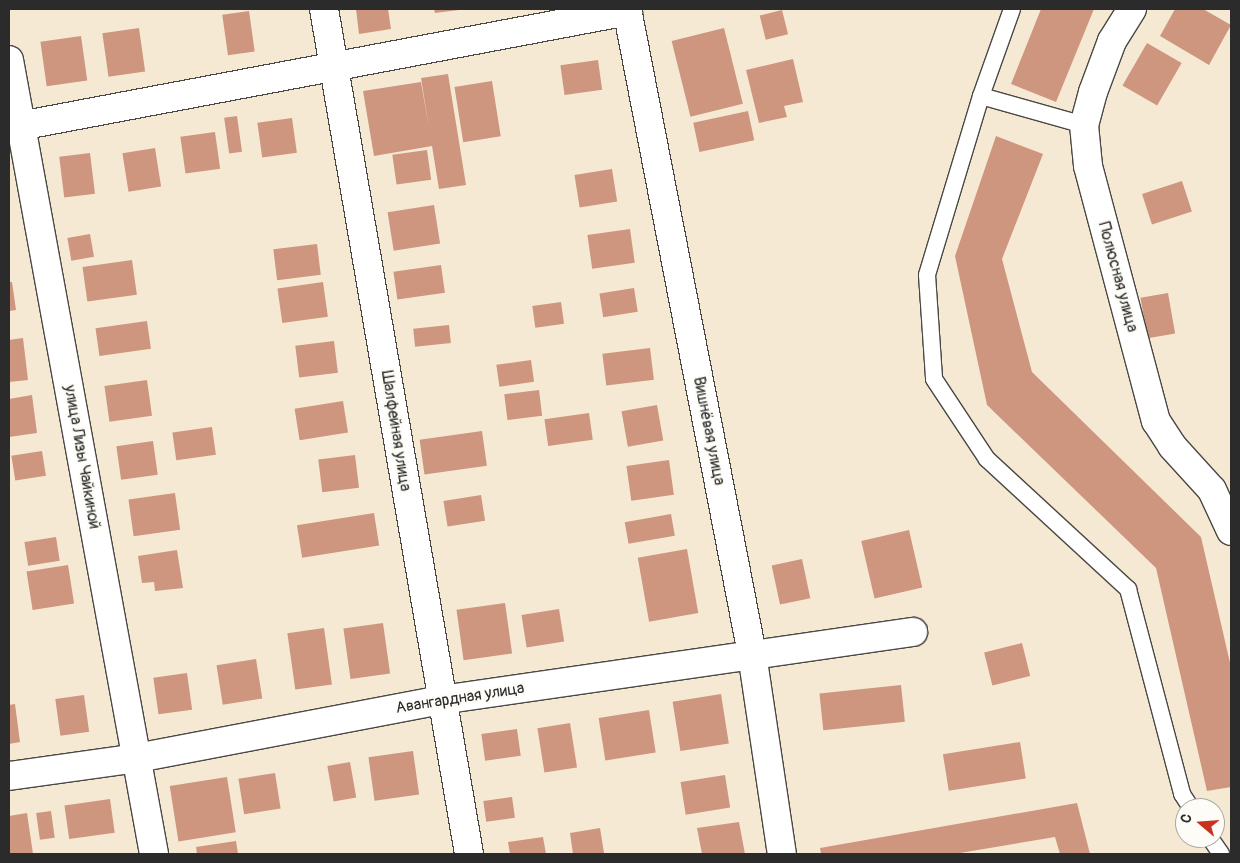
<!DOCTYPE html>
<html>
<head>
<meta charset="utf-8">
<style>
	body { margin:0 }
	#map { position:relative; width:1240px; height:863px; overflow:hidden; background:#f6e9d3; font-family:Pangolin,sans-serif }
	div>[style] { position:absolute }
	.building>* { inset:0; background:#ce967f; transform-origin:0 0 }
	.roads { filter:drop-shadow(1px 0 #494844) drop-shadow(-1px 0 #494844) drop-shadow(0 1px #494844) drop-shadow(0 -1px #494844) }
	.service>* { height:16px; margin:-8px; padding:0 8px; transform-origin:8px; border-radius:8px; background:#fff }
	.minor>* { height:28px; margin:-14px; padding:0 14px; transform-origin:14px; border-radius:14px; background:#fff }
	span { translate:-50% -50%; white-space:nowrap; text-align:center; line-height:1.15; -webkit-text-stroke:5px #fdfcf7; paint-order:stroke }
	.street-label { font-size:16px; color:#2b2b2b }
	.frame { position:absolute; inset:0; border:10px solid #2b2b2b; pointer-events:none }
	.north { position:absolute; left:1175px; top:798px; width:50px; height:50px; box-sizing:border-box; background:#fdfcf7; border:1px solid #a9a8a5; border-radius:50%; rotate:288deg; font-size:14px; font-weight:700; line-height:20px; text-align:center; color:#2b2b2b }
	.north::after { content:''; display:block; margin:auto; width:18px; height:22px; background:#c8321e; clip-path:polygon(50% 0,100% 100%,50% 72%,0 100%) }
</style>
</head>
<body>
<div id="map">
	<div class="building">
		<i style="clip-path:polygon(356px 9px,388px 9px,391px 29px,359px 34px)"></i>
		<i style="clip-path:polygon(434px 9px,458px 9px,459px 10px,435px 13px)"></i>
		<i style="clip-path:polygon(1041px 9px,1094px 9px,1056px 102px,1011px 84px)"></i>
		<i style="clip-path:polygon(1175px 9px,1203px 9px,1231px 25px,1209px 65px,1160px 36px)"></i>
		<i style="left:782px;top:10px;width:25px;height:23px;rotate:76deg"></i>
		<i style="left:249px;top:11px;width:41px;height:27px;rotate:82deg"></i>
		<i style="left:139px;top:28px;width:44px;height:37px;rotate:82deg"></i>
		<i style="left:724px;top:28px;width:78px;height:54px;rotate:76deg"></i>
		<i style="left:81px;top:36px;width:45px;height:41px;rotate:82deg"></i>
		<i style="left:1147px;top:43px;width:40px;height:49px;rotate:30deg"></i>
		<i style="clip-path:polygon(793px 59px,803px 102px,784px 106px,787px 117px,759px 123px,746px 70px)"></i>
		<i style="left:598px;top:60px;width:30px;height:38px;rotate:82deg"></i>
		<i style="clip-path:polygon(448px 74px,466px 185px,439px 189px,432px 146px,374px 156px,363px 91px,421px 82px,429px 128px,421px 78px)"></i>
		<i style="left:492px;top:81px;width:56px;height:38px;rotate:81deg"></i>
		<i style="left:748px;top:111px;width:30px;height:56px;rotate:78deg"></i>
		<i style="left:237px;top:116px;width:36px;height:13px;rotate:82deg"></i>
		<i style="left:292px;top:118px;width:35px;height:35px;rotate:82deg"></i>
		<i style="left:215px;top:132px;width:37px;height:35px;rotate:82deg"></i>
		<i style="clip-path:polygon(996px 136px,1043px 154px,1002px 259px,1032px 372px,1201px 537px,1231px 667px,1231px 787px,1207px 791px,1156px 568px,987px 405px,955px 256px)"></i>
		<i style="left:155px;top:148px;width:39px;height:33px;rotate:81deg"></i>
		<i style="left:427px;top:150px;width:30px;height:35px;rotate:82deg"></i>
		<i style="left:90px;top:153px;width:41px;height:31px;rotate:83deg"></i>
		<i style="left:612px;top:169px;width:33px;height:38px;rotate:81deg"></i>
		<i style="left:1182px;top:181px;width:32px;height:42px;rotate:72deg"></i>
		<i style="left:434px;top:205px;width:39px;height:47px;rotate:81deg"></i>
		<i style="left:630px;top:229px;width:34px;height:43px;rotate:82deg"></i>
		<i style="left:90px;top:234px;width:23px;height:23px;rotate:80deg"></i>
		<i style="left:317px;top:244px;width:31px;height:44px;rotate:83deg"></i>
		<i style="left:132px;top:260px;width:35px;height:50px;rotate:82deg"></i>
		<i style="left:441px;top:265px;width:28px;height:48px;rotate:82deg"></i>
		<i style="clip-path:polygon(9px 282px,12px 282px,16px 310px,9px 311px)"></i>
		<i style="left:323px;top:282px;width:35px;height:46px;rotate:82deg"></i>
		<i style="left:634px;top:288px;width:24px;height:35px;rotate:81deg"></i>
		<i style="left:1168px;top:293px;width:41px;height:28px;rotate:80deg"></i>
		<i style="left:561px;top:302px;width:22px;height:29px;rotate:82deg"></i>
		<i style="left:147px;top:321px;width:28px;height:52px;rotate:82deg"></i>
		<i style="left:449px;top:325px;width:18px;height:36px;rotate:84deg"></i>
		<i style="clip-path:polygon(23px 338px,28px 380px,9px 382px,9px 340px)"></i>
		<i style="left:334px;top:341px;width:32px;height:39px;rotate:83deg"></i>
		<i style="left:650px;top:348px;width:32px;height:48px;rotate:83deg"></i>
		<i style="left:531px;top:360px;width:22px;height:35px;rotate:82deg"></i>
		<i style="left:147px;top:380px;width:36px;height:43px;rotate:82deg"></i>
		<i style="left:539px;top:390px;width:26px;height:35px;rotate:83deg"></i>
		<i style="clip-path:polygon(32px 395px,37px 433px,9px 437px,9px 399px)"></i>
		<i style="left:343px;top:401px;width:32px;height:49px;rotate:81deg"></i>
		<i style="left:657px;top:405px;width:36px;height:36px;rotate:80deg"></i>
		<i style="left:589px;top:413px;width:27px;height:45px;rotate:82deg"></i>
		<i style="left:212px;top:427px;width:28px;height:40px;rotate:82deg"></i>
		<i style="left:482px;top:431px;width:35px;height:63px;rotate:82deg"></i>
		<i style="left:153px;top:441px;width:34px;height:37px;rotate:82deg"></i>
		<i style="left:42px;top:451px;width:25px;height:31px;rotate:81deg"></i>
		<i style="left:355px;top:455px;width:33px;height:37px;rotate:83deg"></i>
		<i style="left:669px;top:460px;width:35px;height:43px;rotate:82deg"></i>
		<i style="left:175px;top:493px;width:37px;height:47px;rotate:82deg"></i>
		<i style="left:481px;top:495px;width:26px;height:38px;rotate:81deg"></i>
		<i style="left:374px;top:513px;width:33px;height:78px;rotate:81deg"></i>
		<i style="left:671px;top:514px;width:22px;height:47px;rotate:80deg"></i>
		<i style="left:909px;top:530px;width:59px;height:49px;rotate:77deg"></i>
		<i style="left:56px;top:537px;width:24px;height:32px;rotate:81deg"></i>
		<i style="left:687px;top:549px;width:65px;height:50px;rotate:80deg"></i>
		<i style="clip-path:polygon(177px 550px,183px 588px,155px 591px,154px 582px,142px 583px,138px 556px)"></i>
		<i style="left:802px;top:559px;width:40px;height:31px;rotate:78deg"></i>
		<i style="left:68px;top:565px;width:39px;height:42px;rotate:81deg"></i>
		<i style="left:505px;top:603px;width:51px;height:49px;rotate:82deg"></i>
		<i style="left:559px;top:609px;width:33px;height:38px;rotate:81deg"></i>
		<i style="left:383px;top:623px;width:51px;height:40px;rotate:82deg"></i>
		<i style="left:324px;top:628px;width:57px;height:37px;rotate:82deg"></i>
		<i style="left:1022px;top:643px;width:34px;height:39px;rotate:76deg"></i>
		<i style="left:256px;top:659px;width:40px;height:40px;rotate:81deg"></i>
		<i style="left:187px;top:673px;width:37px;height:34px;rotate:82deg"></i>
		<i style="left:901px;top:685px;width:37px;height:82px;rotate:84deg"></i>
		<i style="left:721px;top:694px;width:50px;height:49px;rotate:81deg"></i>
		<i style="left:84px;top:695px;width:37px;height:29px;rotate:82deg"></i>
		<i style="clip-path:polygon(15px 704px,20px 742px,9px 744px,9px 705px)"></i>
		<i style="left:649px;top:710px;width:43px;height:51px;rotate:81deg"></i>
		<i style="left:570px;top:723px;width:45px;height:33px;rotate:81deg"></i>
		<i style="left:517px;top:729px;width:27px;height:36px;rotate:82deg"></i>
		<i style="left:1020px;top:742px;width:37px;height:78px;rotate:81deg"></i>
		<i style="left:413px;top:751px;width:44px;height:45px;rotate:82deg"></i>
		<i style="left:350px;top:762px;width:36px;height:23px;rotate:80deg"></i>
		<i style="left:275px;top:773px;width:36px;height:37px;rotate:81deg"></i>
		<i style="left:725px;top:775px;width:33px;height:45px;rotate:81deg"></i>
		<i style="left:227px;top:777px;width:56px;height:58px;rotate:81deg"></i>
		<i style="left:512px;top:797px;width:21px;height:29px;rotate:82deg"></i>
		<i style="left:110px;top:799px;width:34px;height:46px;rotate:82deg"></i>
		<i style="clip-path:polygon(1077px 803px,1090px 854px,1060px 854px,1055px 837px,954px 854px,821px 854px,820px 848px)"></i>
		<i style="left:51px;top:811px;width:27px;height:15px;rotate:82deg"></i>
		<i style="clip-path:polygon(27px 813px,33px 854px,9px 854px,9px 816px)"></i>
		<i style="clip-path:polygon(739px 822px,745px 854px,702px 854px,697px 828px)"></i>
		<i style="clip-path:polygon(600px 828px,604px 853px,573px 854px,570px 833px)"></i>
		<i style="clip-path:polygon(543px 837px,546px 854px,510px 854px,508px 842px)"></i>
		<i style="clip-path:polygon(236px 841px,238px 854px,197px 854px,196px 847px)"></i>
	</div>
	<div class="roads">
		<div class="service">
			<i style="left:1012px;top:9px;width:92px;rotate:109.6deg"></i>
			<i style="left:981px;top:96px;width:107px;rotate:15.7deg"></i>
			<i style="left:981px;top:96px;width:187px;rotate:106.8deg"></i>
			<i style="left:927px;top:275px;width:104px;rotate:86.1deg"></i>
			<i style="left:934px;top:379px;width:96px;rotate:56.5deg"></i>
			<i style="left:987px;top:459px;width:192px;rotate:42.7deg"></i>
			<i style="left:1128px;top:589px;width:212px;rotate:75.2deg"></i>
			<i style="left:1182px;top:794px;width:17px;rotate:57deg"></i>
			<i style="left:1210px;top:838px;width:19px;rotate:55deg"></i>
		</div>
		<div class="minor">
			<i style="left:324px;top:9px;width:857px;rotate:80.26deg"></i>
			<i style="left:627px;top:9px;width:657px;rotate:79.03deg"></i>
			<i style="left:752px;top:654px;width:202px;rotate:81.5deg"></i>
			<i style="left:1132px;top:9px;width:38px;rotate:122deg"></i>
			<i style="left:1112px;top:41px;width:54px;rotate:110.4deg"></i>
			<i style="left:1093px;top:92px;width:34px;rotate:105deg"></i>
			<i style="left:1084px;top:125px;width:41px;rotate:84.4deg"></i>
			<i style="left:1088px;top:166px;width:264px;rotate:75.1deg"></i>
			<i style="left:1156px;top:421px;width:30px;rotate:57deg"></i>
			<i style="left:1172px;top:446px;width:59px;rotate:47.7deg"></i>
			<i style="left:1212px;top:490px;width:45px;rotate:65.1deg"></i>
			<i style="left:9px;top:60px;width:807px;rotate:79.65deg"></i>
			<i style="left:9px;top:128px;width:630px;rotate:-10.7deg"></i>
			<i style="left:9px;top:776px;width:129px;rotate:-8deg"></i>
			<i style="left:137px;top:758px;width:309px;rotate:-10.8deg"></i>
			<i style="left:441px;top:700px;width:477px;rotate:-8.2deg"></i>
		</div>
	</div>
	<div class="street-label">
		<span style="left:1118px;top:277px;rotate:75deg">Полюсная улица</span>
		<span style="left:396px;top:431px;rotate:81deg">Шалфейная улица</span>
		<span style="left:709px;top:431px;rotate:79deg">Вишнёвая улица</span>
		<span style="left:82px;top:457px;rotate:80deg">улица Лизы Чайкиной</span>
		<span style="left:460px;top:698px;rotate:-9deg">Авангардная улица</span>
	</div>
	<div class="frame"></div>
	<div class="north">С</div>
</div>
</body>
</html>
